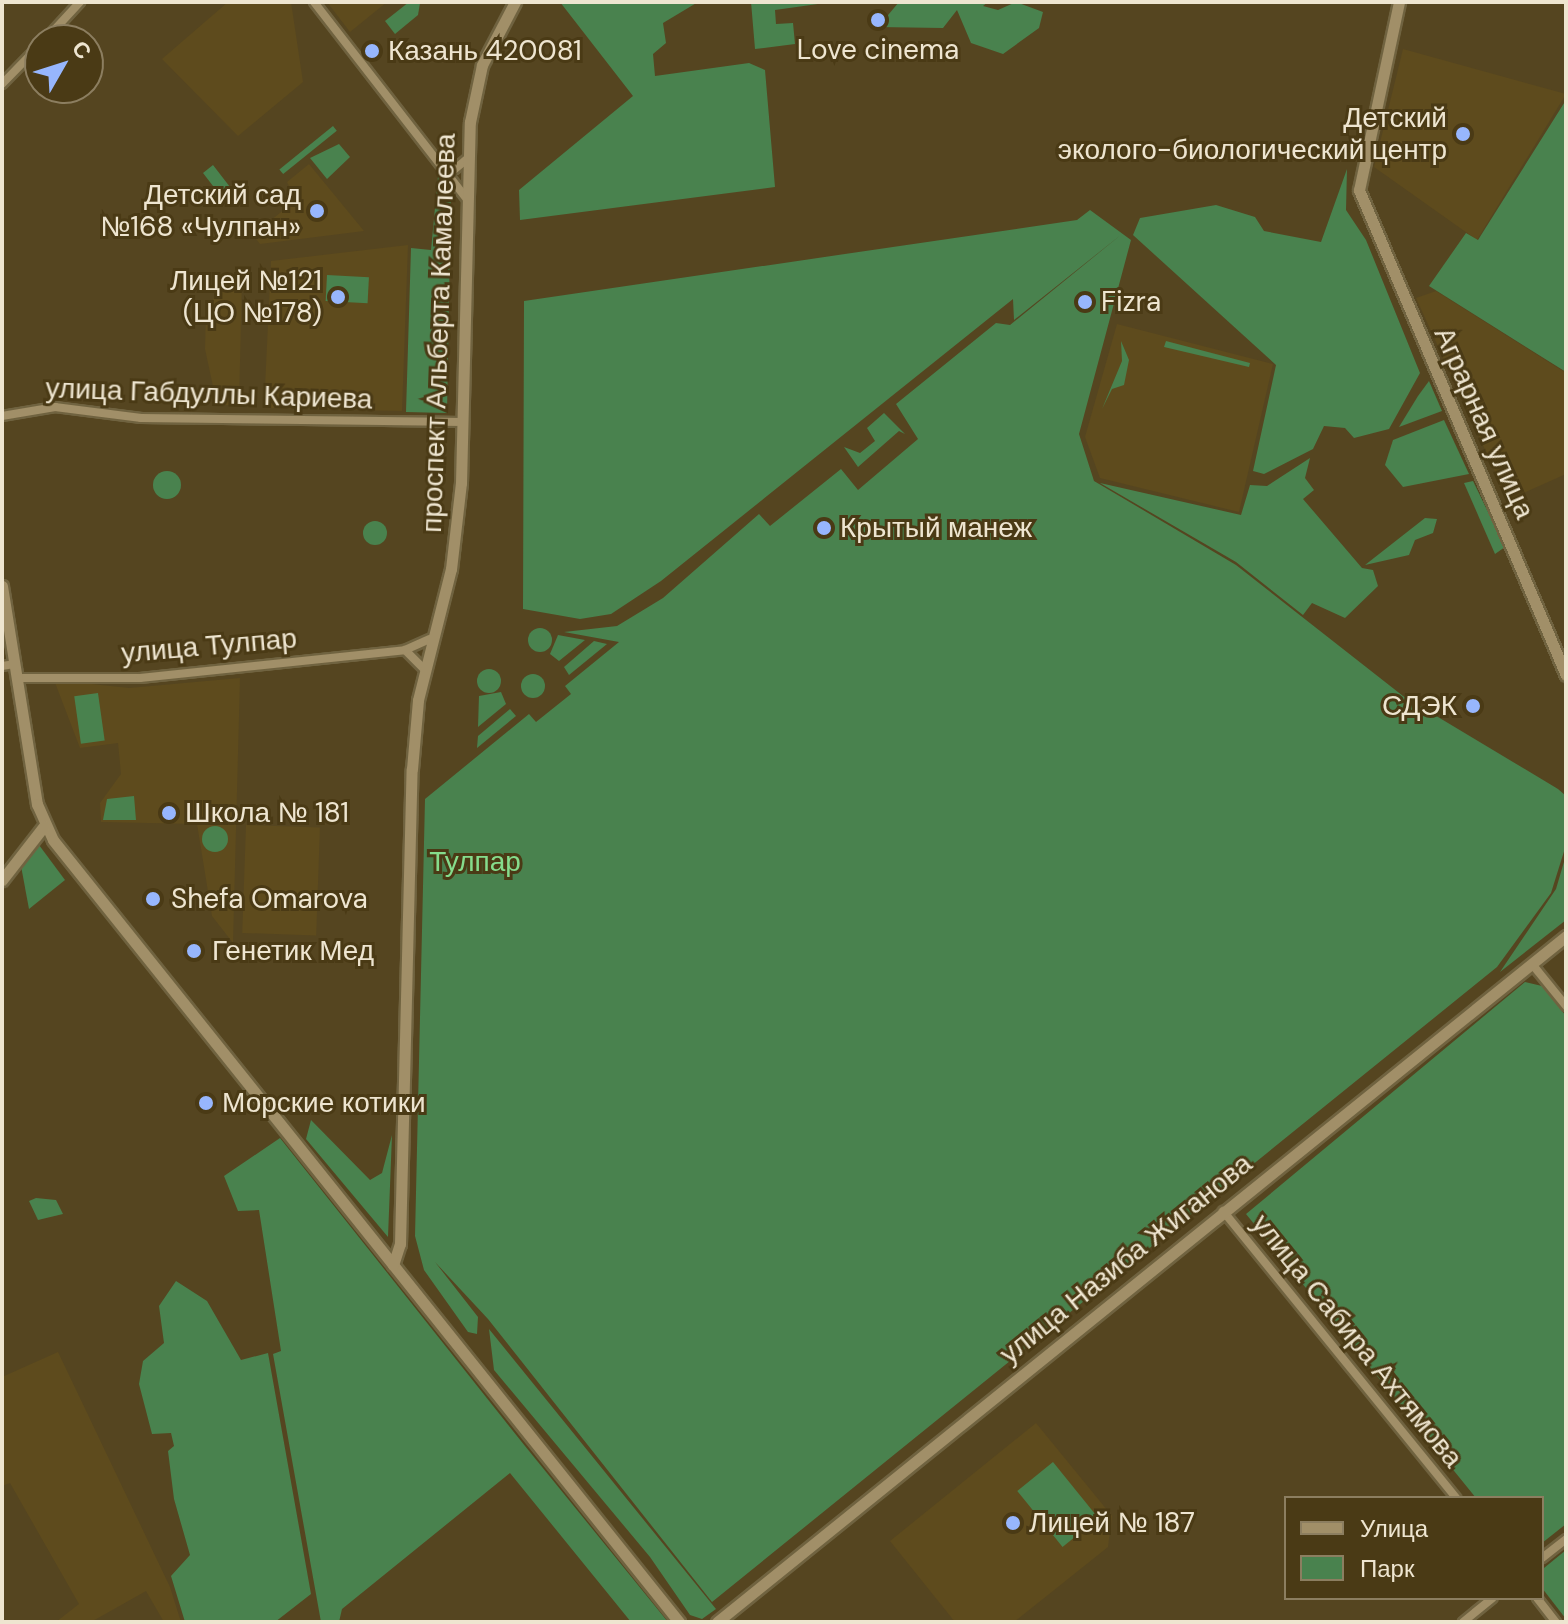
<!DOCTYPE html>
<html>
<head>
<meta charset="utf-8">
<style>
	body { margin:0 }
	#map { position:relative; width:1568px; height:1624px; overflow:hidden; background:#554520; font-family:"DM Sans",sans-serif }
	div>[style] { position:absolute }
	.built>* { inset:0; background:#5e4b1d; transform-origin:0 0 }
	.green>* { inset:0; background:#49824e; transform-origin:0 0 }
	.round { border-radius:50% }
	.roads { filter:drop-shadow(2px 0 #706340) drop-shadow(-2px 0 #706340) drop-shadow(0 2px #706340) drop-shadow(0 -2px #706340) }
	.street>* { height:8px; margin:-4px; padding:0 4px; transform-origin:4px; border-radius:4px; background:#a18f68 }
	.secondary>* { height:11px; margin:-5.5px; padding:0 5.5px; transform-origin:5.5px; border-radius:5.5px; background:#a18f68 }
	.dots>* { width:22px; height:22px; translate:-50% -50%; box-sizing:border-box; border:4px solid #4a3a15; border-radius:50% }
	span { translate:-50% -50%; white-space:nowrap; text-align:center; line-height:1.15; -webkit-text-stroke:6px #4a3a15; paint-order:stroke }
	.poi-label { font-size:28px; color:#eee5d0 }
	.left { translate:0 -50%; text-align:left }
	.right { translate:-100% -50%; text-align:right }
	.street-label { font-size:28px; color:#eee5d0 }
	.park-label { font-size:28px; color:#85dc8c }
	.frame { position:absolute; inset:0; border:4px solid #eee5d0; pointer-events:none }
	.legend { position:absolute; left:1284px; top:1496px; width:260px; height:104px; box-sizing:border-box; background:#4a3a15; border:2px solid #8c7e60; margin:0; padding:10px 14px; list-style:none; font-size:24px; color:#eee5d0 }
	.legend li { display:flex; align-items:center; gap:16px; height:40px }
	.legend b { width:40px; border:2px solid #8c7e60 }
	.north { position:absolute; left:24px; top:24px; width:80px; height:80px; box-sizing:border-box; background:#4a3a15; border:2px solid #8c7e60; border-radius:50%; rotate:51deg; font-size:22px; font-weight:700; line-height:32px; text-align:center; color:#eee5d0 }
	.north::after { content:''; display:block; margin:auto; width:28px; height:36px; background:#97b6fd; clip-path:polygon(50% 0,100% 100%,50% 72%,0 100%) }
</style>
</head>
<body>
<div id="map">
	<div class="built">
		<i style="clip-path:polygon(228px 2px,291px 2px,303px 82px,238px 136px,162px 59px)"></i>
		<i style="clip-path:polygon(327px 2px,387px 2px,350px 32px)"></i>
		<i style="clip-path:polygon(1403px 49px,1566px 94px,1477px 240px,1374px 167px)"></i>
		<i style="clip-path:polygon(309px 164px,364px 231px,260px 244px,256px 239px,270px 221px,296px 200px,287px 182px)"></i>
		<i style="clip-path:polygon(408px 245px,402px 411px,264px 408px,271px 261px)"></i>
		<i style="clip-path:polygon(228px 277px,242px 278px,239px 405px,217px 405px,205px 349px,206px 310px)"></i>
		<i style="clip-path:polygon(1436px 291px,1566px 373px,1566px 474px,1508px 500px,1416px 298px)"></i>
		<i style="clip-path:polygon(1117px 324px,1273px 364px,1239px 512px,1100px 478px,1085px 437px)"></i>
		<i style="clip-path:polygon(240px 678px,233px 943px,212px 916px,197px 824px,101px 822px,100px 803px,121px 774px,118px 743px,80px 748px,54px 680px,129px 688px)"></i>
		<i style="left:246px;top:825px;width:74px;height:108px;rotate:2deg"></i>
		<i style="clip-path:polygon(58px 1352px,170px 1587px,181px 1622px,164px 1622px,146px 1591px,91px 1622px,56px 1622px,79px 1604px,10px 1483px,2px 1486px,2px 1377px)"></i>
		<i style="clip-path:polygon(1036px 1423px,1112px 1516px,1108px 1547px,1014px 1622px,955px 1622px,890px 1541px)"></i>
	</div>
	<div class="green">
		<i style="clip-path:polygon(409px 2px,420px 3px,418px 15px,395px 34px,385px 21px)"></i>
		<i style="clip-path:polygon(560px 2px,698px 2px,663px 23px,666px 43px,653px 54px,655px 76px,749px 63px,765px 70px,775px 187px,520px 220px,519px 190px,633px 96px)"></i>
		<i style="clip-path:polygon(751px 2px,824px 2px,825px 3px,775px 10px,776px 24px,793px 23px,795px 44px,755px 49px)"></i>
		<i style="clip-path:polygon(899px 2px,988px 2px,983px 6px,998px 10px,1016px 2px,1043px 12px,1039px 28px,1003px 54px,971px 43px,957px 10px,943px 28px,878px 27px)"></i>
		<i style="clip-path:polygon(1566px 100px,1566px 372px,1429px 286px,1466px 233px,1478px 240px)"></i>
		<i style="left:333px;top:126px;width:6px;height:69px;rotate:51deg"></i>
		<i style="clip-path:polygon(339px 144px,350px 157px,327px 179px,310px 158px)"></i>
		<i style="clip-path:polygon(213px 165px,230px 187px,211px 202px,204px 193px,213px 186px,203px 173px)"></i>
		<i style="clip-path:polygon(1347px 169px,1346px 210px,1366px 240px,1420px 373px,1389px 429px,1354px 438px,1345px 428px,1324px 426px,1313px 449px,1264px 474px,1253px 471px,1276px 365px,1133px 235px,1140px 218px,1216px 205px,1255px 217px,1264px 231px,1321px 242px)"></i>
		<i style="clip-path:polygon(438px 176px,451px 190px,447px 413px,406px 412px,411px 248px,431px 250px)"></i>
		<i style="clip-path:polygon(1090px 210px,1131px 240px,1079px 434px,1094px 481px,1236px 565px,1403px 696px,1558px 789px,1566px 796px,1566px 845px,1551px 893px,1497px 967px,712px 1602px,488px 1319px,435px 1262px,478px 1317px,477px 1334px,468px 1332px,424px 1270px,415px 1236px,425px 799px,529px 714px,536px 722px,571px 694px,565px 686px,619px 642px,564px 632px,617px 626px,663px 598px,759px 514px,770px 526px,841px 469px,858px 490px,918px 439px,896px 404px,996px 323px,1010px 325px,1122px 234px,1014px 320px,1013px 299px,661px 581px,611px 614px,580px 619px,523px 609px,524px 301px,1077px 220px)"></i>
		<i style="left:327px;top:275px;width:42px;height:26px;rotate:3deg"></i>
		<i style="clip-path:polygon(1121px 341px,1129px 360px,1124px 385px,1112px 389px,1102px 409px,1122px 361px)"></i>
		<i style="clip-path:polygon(1166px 341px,1250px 363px,1249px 367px,1164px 347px)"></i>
		<i style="clip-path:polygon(1429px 381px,1442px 411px,1399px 427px,1418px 396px)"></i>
		<i style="clip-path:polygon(884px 413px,905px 434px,899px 431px,858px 467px,844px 447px,860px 453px,875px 441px,867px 428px)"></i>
		<i style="clip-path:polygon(1444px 420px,1469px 474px,1403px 487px,1385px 465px,1393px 440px)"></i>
		<i style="clip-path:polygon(1310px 458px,1305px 478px,1314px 490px,1303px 499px,1362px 568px,1373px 570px,1378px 586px,1345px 618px,1312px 603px,1303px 615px,1236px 562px,1100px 483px,1241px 515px,1250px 485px,1267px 486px)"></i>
		<i class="round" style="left:153px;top:471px;width:28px;height:28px"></i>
		<i style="clip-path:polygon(1473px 481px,1505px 547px,1495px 554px,1464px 483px)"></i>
		<i style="clip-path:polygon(1425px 518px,1437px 519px,1433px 533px,1415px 540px,1409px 555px,1365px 565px)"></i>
		<i class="round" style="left:363px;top:521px;width:24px;height:24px"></i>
		<i class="round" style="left:528px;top:628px;width:24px;height:24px"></i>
		<i style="clip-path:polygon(558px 635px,585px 640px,559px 661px,550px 654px)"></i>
		<i style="clip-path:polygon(594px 641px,607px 644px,569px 675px,564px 667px)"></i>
		<i class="round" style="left:477px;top:669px;width:24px;height:24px"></i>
		<i class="round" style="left:521px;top:674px;width:24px;height:24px"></i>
		<i style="clip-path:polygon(501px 692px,506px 704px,478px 727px,479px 696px)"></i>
		<i style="left:98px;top:693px;width:48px;height:24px;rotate:82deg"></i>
		<i style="clip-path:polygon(510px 709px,516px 716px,477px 748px,478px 736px)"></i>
		<i style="clip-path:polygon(134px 796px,136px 820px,103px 820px,107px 799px)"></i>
		<i class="round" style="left:202px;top:826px;width:26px;height:26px"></i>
		<i style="clip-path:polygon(39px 845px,65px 880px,29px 909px,21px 866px)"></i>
		<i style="clip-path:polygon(1566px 855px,1566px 920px,1500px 972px,1556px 889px)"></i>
		<i style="clip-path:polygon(1525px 982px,1542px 986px,1566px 1016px,1566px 1524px,1542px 1543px,1542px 1498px,1476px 1498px,1246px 1214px)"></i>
		<i style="clip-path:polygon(311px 1120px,370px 1180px,382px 1173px,392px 1135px,388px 1237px,306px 1139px)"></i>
		<i style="clip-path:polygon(280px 1138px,525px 1446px,668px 1622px,631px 1622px,510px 1473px,342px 1609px,339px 1622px,321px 1622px,273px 1354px,281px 1351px,259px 1210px,238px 1211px,224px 1176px)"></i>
		<i style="clip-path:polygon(36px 1198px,56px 1200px,63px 1214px,38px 1220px,29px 1201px)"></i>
		<i style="clip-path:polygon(176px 1281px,207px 1301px,241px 1360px,268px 1353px,311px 1594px,275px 1622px,185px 1622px,171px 1576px,190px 1555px,174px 1499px,168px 1451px,174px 1446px,171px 1433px,152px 1434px,139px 1384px,143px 1361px,164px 1343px,159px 1306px)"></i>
		<i style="clip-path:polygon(489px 1329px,716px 1609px,702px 1619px,690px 1615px,650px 1557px,494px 1370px)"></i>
		<i style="left:1053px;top:1462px;width:72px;height:46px;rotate:51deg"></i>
		<i style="clip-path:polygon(1566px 1550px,1566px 1619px,1542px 1588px,1544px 1568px)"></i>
	</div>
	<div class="roads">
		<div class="street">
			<i style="left:314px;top:2px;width:249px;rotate:52.2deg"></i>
			<i style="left:45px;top:40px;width:52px;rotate:-47.4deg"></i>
			<i style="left:2px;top:84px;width:54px;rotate:-45.7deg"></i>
			<i style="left:446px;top:166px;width:9px;rotate:18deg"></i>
			<i style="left:455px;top:169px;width:17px;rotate:-40deg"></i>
			<i style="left:2px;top:416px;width:54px;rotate:-9.6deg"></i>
			<i style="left:55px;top:407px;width:87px;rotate:7.3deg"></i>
			<i style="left:141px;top:418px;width:322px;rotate:0.7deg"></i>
			<i style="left:405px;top:650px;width:27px;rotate:45deg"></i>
			<i style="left:2px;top:666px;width:12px;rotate:-9deg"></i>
			<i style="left:17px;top:678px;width:123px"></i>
			<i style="left:140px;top:678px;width:266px;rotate:-6deg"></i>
			<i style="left:405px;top:650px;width:27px;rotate:-24deg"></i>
			<i style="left:1532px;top:964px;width:54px;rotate:51deg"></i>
			<i style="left:1223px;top:1211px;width:370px;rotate:50.9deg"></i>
			<i style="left:1542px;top:1558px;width:31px;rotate:-38deg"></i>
			<i style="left:1537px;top:1598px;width:31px;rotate:52deg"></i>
			<i style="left:1463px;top:1622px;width:38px;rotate:-39deg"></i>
		</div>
		<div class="secondary">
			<i style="left:1399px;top:2px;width:192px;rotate:102deg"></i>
			<i style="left:1359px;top:190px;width:527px;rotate:66.89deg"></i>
			<i style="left:2px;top:586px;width:221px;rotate:80.9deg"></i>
			<i style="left:37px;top:804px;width:39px;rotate:66deg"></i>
			<i style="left:53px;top:840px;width:1002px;rotate:51.32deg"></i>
			<i style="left:2px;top:880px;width:68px;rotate:-52.1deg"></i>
			<i style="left:393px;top:1265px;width:22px;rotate:-72deg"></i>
			<i style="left:400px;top:1244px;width:475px;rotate:-88.6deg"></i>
			<i style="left:412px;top:769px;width:69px;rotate:-85deg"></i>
			<i style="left:418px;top:700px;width:135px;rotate:-75.9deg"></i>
			<i style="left:451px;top:569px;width:87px;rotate:-83.4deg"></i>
			<i style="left:461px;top:483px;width:361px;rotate:-88.6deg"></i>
			<i style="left:470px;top:122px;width:58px;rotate:-78.1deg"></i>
			<i style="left:482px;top:65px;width:71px;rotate:-62.4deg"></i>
			<i style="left:717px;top:1622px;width:1092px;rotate:-38.94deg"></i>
		</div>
	</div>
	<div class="dots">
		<i style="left:878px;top:20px;background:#97b6fd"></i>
		<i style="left:372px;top:51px;background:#97b6fd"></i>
		<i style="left:1463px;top:134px;background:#97b6fd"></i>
		<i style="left:317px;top:211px;background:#97b6fd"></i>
		<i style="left:338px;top:297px;background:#97b6fd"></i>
		<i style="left:1085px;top:302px;background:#97b6fd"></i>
		<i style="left:824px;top:528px;background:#97b6fd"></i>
		<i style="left:1473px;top:706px;background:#97b6fd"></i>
		<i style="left:169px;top:813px;background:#97b6fd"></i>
		<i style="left:153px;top:899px;background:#97b6fd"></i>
		<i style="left:194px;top:951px;background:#97b6fd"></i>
		<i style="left:206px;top:1103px;background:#97b6fd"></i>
		<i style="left:1013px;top:1523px;background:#97b6fd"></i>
	</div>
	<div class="poi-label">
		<span style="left:878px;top:50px">Love cinema</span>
		<span class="left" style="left:388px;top:51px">Казань 420081</span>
		<span class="right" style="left:1447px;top:134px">Детский<br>эколого-биологический центр</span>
		<span class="right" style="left:301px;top:211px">Детский сад<br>№168 «Чулпан»</span>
		<span class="right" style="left:322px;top:297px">Лицей №121<br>(ЦО №178)</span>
		<span class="left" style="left:1101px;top:302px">Fizra</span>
		<span class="left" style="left:840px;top:528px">Крытый манеж</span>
		<span class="right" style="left:1457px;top:706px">СДЭК</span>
		<span class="left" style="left:185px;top:813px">Школа № 181</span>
		<span class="left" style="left:171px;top:899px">Shefa Omarova</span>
		<span class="left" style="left:212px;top:951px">Генетик Мед</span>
		<span class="left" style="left:222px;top:1103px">Морские котики</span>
		<span class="left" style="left:1029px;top:1523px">Лицей № 187</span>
	</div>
	<div class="street-label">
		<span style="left:439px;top:333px;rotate:-88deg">проспект Альберта Камалеева</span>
		<span style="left:209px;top:394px;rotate:2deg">улица Габдуллы Кариева</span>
		<span style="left:1484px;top:423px;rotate:66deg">Аграрная улица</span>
		<span style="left:209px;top:646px;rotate:-5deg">улица Тулпар</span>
		<span style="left:1126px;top:1259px;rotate:-39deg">улица Назиба Жиганова</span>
		<span style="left:1357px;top:1341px;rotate:51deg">улица Сабира Ахтямова</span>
	</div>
	<div class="park-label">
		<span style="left:475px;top:862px">Тулпар</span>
	</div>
	<div class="frame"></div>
	<ul class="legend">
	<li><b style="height:10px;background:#a18f68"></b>Улица</li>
	<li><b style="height:22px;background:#49824e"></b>Парк</li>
	</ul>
	<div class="north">С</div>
</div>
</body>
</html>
